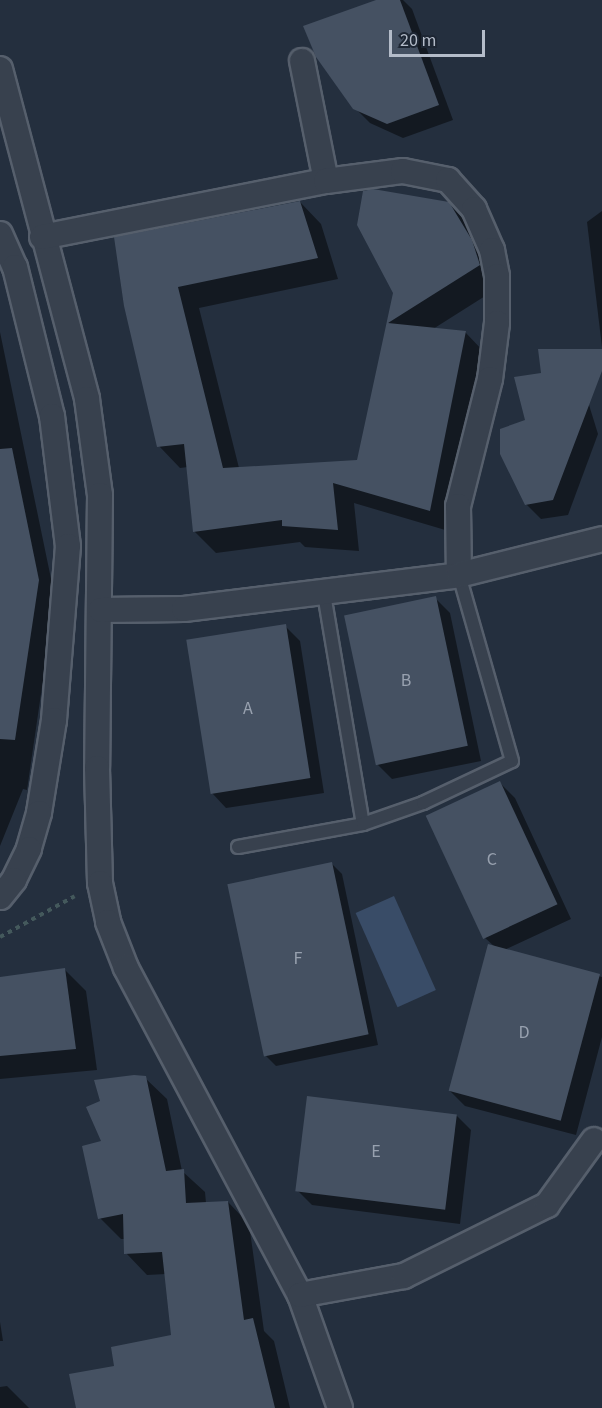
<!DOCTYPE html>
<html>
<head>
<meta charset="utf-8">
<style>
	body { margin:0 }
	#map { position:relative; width:602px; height:1408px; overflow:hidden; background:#242f3e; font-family:"Source Sans 3",sans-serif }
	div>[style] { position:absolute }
	.water>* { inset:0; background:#394c67; transform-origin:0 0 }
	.shadow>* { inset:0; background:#0007 }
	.building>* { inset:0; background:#455162; transform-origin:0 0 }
	.path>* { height:4px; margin-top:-2px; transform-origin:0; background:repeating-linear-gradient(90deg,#44595c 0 4.5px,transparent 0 9px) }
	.roads { filter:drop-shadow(2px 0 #565f6c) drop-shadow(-2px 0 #565f6c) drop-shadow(0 2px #565f6c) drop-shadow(0 -2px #565f6c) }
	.service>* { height:12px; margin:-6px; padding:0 6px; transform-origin:6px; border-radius:6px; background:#38414e }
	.minor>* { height:24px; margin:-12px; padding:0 12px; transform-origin:12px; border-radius:12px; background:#38414e }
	span { translate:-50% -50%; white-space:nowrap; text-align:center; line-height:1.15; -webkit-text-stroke:6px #1d2633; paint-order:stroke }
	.number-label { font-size:18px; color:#98a1af }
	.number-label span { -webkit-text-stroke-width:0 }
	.scale { position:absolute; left:389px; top:30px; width:96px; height:27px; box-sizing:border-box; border:3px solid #b4bcc9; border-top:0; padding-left:8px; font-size:18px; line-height:21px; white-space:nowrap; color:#b4bcc9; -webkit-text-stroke:4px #1d2633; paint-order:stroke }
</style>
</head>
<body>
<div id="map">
	<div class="water">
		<i style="left:394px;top:896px;width:103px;height:42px;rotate:66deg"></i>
	</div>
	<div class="shadow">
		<i style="clip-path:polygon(380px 0,403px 0,412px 9px,453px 120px,403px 138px,370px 123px,355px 108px)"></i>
		<i style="clip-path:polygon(300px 202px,321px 224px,338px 279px,199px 308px,239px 468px,358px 462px,395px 293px,448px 203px,470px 225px,501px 286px,433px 329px,465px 332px,486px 354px,452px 532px,354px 503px,359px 551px,305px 547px,300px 542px,216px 553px,194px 531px,188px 467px,180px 468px,159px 446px,126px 306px)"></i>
		<i style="clip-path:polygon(602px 211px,602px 347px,587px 222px)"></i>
		<i style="clip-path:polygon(0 332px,55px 598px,27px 790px,23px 789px,0 846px)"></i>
		<i style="clip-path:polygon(577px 366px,598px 434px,568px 515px,541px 519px,526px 504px,527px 421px,542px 375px)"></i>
		<i style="clip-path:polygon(435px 598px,450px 613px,481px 761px,392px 779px,377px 764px)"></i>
		<i style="clip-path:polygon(285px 626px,300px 641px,324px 793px,226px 808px,212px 793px)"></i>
		<i style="clip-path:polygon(500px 783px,515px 798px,571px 919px,504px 950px,602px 977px,602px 1037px,576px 1135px,465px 1106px,450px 1091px,495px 947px,484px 937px)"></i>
		<i style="clip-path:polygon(332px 864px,342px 874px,378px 1045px,276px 1066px,265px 1055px)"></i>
		<i style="clip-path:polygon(64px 969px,86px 991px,97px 1070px,0 1079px,0 979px)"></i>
		<i style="clip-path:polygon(145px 1078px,167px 1099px,182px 1171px,205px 1192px,206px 1203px,228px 1202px,249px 1224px,264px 1331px,274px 1341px,290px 1408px,77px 1408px,116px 1367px,173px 1336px,166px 1274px,147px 1275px,126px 1253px,125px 1239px,121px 1239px,100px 1218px,103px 1142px)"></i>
		<i style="clip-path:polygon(456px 1115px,471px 1130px,460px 1224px,312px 1205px,297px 1190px)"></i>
		<i style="clip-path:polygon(0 1322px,3px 1341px,0 1341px)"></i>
		<i style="clip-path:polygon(7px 1386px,29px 1408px,0 1408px,0 1387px)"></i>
	</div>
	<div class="building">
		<i style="clip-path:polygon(376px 0,400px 0,439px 105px,387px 124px,353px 109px,316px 57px,303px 26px)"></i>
		<i style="clip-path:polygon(373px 189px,449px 202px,472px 240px,480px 265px,388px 323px,466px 331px,430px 511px,333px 483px,338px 530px,282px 526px,282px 520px,193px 532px,184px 444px,157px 447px,124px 306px,114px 237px,300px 201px,318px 258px,178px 287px,223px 468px,357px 460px,393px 293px,357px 225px,363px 191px)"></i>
		<i style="clip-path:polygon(538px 349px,602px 349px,602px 371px,553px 500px,525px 505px,500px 454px,500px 429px,525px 420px,514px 377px,541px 373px)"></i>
		<i style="clip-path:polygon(12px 448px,39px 580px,15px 740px,0 739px,0 449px)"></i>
		<i style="left:436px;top:596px;width:153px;height:94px;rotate:78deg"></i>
		<i style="left:286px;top:624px;width:156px;height:101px;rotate:81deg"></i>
		<i style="left:500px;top:781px;width:136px;height:82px;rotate:65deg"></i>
		<i style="left:332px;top:862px;width:176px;height:107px;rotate:78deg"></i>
		<i style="left:488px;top:944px;width:116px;height:152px;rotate:15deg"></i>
		<i style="clip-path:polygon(65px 968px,76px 1049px,0 1056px,0 977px)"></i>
		<i style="clip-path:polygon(134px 1075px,146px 1076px,166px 1171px,184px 1169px,186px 1203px,228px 1201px,244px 1320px,253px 1318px,275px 1408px,76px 1408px,69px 1374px,114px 1366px,111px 1347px,171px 1335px,162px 1252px,124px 1254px,123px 1214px,98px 1219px,82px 1146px,101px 1141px,86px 1107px,100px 1101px,94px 1080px)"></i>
		<i style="left:307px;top:1096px;width:151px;height:96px;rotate:7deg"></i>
	</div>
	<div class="path">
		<i style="left:0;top:937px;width:85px;rotate:-28.7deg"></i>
	</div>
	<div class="roads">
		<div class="service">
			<i style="left:324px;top:594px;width:233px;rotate:80.4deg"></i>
			<i style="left:238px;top:847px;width:127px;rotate:-10.4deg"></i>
			<i style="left:363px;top:824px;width:64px;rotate:-19.3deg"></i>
			<i style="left:423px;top:803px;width:98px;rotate:-25.3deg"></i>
			<i style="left:512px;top:761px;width:193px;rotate:-105.9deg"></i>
		</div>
		<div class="minor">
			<i style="left:302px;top:61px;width:122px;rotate:78.7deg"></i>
			<i style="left:0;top:69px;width:341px;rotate:75.2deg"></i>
			<i style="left:87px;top:399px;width:97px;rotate:82.3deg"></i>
			<i style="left:100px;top:495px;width:273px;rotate:90.6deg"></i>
			<i style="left:97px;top:768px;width:115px;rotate:88.5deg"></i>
			<i style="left:100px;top:883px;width:40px;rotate:78deg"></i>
			<i style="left:108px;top:922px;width:49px;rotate:68.6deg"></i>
			<i style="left:126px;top:968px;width:370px;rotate:62deg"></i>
			<i style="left:300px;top:1295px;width:120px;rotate:70.5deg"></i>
			<i style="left:0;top:234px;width:36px;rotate:66deg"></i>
			<i style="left:15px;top:267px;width:154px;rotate:76.1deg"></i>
			<i style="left:52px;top:416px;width:131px;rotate:83deg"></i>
			<i style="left:68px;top:546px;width:175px;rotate:94.6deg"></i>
			<i style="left:54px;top:720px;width:94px;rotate:99.2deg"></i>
			<i style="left:39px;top:813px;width:37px;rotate:106deg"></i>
			<i style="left:29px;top:849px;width:34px;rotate:116deg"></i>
			<i style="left:14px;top:880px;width:22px;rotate:129deg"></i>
			<i style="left:42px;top:237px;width:289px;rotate:-11.2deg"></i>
			<i style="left:326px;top:181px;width:78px;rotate:-7.4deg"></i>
			<i style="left:403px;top:171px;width:46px;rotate:11.3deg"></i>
			<i style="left:448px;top:180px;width:39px;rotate:48deg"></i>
			<i style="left:474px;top:209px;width:45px;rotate:66.3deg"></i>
			<i style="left:492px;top:250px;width:26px;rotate:79deg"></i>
			<i style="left:497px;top:276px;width:47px;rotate:90deg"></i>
			<i style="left:497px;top:323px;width:56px;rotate:97.1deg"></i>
			<i style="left:490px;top:379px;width:131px;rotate:104.1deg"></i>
			<i style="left:458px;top:506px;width:69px;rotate:89.2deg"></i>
			<i style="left:101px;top:610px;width:83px;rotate:-0.7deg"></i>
			<i style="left:184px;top:609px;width:277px;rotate:-7deg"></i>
			<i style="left:459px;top:575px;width:147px;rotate:-14.1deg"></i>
			<i style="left:300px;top:1295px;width:106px;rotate:-10.4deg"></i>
			<i style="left:404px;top:1276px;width:160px;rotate:-26.4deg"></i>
			<i style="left:547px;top:1205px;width:80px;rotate:-54.1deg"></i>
		</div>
	</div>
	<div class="number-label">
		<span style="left:406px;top:681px">B</span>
		<span style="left:248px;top:709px">A</span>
		<span style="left:492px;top:860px">C</span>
		<span style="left:298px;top:959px">F</span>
		<span style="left:524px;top:1033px">D</span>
		<span style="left:376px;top:1152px">E</span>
	</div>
	<div class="scale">20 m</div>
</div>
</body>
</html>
